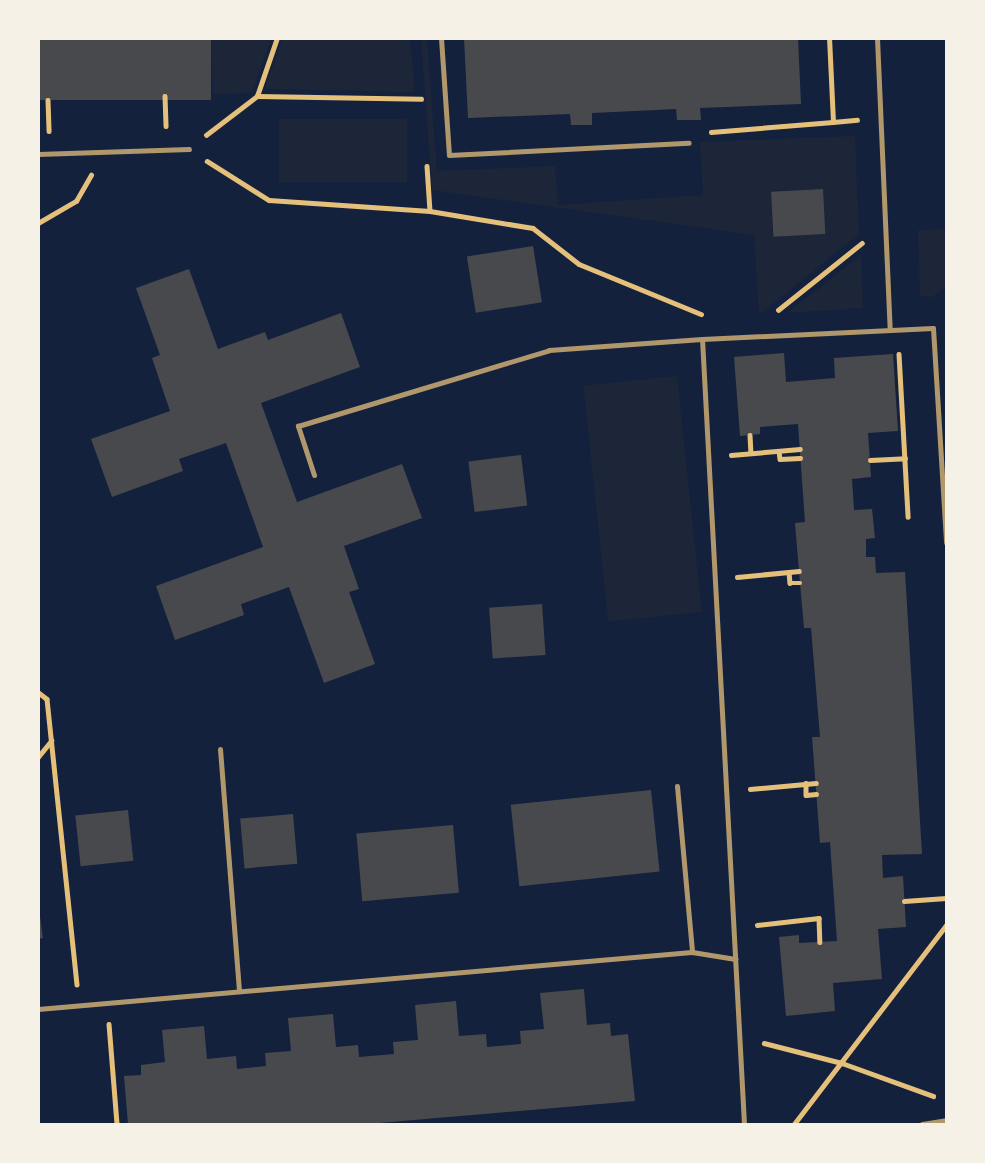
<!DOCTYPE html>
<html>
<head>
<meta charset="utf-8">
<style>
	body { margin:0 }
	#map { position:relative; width:985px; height:1163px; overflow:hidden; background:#14213d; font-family:"PT Sans",sans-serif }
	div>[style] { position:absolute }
	.green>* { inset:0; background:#1d2539; transform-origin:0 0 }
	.building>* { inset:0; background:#48494c; transform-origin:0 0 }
	.path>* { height:4.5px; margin:-2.25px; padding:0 2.25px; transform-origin:2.25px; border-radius:2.25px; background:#e5c07b }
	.service>* { height:5px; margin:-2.5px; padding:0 2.5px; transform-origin:2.5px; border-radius:2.5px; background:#b1986c }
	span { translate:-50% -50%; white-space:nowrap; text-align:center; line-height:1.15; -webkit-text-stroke:5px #f6f1e7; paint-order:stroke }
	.frame { position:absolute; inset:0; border:40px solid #f6f1e7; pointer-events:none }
</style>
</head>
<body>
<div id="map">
	<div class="green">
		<i style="clip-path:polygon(211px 39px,271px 39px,252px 93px,213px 94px)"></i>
		<i style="clip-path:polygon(282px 39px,410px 39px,415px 92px,265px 89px)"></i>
		<i style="clip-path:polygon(evenodd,421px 39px,427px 39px,437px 171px,555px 166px,558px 205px,703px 195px,700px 142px,855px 136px,859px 234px,759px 315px,754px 235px,432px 190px,421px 39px,822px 189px,825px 234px,773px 237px,771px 191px,822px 189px)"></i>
		<i style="left:279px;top:119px;width:128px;height:63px"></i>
		<i style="clip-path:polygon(946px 229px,946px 287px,932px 297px,920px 296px,918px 230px)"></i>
		<i style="clip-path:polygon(861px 255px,863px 308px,787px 313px)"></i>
		<i style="left:677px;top:376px;width:237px;height:94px;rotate:84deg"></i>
	</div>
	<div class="building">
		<i style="left:38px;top:38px;width:173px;height:62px"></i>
		<i style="clip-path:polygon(464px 38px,798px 38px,801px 104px,700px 108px,701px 120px,677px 120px,676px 109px,592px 113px,592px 125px,571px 125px,570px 114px,468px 118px)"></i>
		<i style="left:823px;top:189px;width:45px;height:52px;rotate:87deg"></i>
		<i style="left:533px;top:246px;width:57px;height:67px;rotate:81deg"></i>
		<i style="clip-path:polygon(189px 269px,218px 349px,265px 332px,268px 340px,341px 313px,360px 367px,261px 403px,297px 502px,402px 464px,422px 518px,344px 546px,359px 589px,349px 592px,375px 664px,324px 683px,289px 587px,241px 604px,244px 615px,175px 640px,156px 586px,263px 547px,226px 443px,179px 459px,183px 471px,112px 497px,91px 439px,170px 411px,152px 358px,160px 355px,136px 288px)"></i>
		<i style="clip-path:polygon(784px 353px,786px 382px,835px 378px,834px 358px,893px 354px,898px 431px,868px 433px,871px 477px,852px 479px,854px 510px,872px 509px,875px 538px,866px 539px,866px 557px,875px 557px,876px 573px,905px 572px,922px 854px,882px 855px,883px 878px,903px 876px,906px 927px,878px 929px,882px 979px,833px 983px,835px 1011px,786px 1016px,779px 937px,799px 935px,799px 943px,837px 941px,830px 842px,820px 843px,812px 737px,820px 737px,811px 628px,804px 628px,800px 583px,795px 523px,805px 522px,798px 424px,760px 427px,760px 434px,740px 436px,734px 357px)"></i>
		<i style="left:521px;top:455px;width:51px;height:53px;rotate:83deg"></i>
		<i style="left:542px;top:604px;width:51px;height:53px;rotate:86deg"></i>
		<i style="left:651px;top:790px;width:82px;height:141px;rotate:84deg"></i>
		<i style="left:128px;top:810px;width:51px;height:53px;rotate:84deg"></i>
		<i style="left:293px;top:814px;width:50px;height:53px;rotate:85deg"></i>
		<i style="left:453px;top:825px;width:68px;height:97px;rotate:85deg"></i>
		<i style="clip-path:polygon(38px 902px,43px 938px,38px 939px)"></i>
		<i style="clip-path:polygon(584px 989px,587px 1025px,610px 1023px,611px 1036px,628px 1034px,635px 1101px,367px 1124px,128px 1124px,124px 1076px,141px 1075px,141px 1065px,165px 1062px,162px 1030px,204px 1026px,207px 1059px,236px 1056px,237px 1069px,266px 1066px,265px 1053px,291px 1051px,288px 1018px,333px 1014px,336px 1047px,358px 1045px,359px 1057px,394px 1054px,393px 1042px,418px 1040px,415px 1005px,456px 1001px,459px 1036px,486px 1034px,487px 1047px,521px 1044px,520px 1031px,544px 1029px,540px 993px)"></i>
	</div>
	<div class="path">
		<i style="left:165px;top:96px;width:30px;rotate:88deg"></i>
		<i style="left:257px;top:96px;width:164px;rotate:1deg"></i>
		<i style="left:48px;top:100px;width:31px;rotate:88deg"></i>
		<i style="left:833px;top:122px;width:24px;rotate:-5deg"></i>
		<i style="left:711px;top:132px;width:122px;rotate:-4.7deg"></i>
		<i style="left:833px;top:122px;width:84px;rotate:-92.7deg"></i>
		<i style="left:206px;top:135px;width:64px;rotate:-37.4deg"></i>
		<i style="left:257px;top:96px;width:61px;rotate:-71deg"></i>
		<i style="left:207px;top:161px;width:73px;rotate:32.2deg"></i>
		<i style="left:269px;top:200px;width:161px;rotate:3.9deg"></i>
		<i style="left:430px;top:211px;width:104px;rotate:9.4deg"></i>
		<i style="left:533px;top:228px;width:58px;rotate:38deg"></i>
		<i style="left:579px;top:264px;width:132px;rotate:22.3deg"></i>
		<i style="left:427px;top:166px;width:45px;rotate:86.2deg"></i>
		<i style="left:38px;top:223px;width:44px;rotate:-30.1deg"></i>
		<i style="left:76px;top:201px;width:30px;rotate:-60deg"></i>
		<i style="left:778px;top:310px;width:107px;rotate:-38.6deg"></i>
		<i style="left:899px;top:354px;width:163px;rotate:86.8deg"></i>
		<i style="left:750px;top:435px;width:18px;rotate:87deg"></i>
		<i style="left:779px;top:451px;width:8px;rotate:83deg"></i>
		<i style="left:780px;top:459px;width:20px;rotate:-3deg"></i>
		<i style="left:731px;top:455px;width:69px;rotate:-5deg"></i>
		<i style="left:870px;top:460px;width:35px;rotate:-3deg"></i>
		<i style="left:789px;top:572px;width:11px;rotate:85deg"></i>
		<i style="left:790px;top:583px;width:10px"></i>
		<i style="left:737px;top:577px;width:62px;rotate:-5.5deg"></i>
		<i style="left:38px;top:692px;width:11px;rotate:38deg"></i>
		<i style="left:47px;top:699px;width:287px;rotate:84deg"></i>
		<i style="left:38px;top:757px;width:21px;rotate:-51deg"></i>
		<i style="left:806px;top:783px;width:12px;rotate:90deg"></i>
		<i style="left:806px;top:795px;width:10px;rotate:-6deg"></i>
		<i style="left:750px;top:789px;width:66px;rotate:-5.2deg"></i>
		<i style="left:904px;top:901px;width:42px;rotate:-4.1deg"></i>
		<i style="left:757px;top:925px;width:62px;rotate:-6.4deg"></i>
		<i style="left:819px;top:918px;width:24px;rotate:88deg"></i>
		<i style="left:109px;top:1024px;width:100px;rotate:85.4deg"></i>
		<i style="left:764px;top:1043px;width:81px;rotate:14.4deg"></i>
		<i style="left:842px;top:1063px;width:97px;rotate:19.9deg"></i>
		<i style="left:794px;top:1124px;width:250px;rotate:-52.6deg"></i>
	</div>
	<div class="service">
		<i style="left:441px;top:38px;width:117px;rotate:86.1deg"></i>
		<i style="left:449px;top:155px;width:240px;rotate:-2.9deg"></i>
		<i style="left:877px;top:38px;width:292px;rotate:87.5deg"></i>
		<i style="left:38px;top:154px;width:151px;rotate:-1.9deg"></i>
		<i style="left:314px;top:475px;width:52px;rotate:-108.1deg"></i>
		<i style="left:298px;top:426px;width:262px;rotate:-16.8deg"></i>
		<i style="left:549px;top:350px;width:153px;rotate:-4.1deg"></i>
		<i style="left:220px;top:749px;width:243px;rotate:85.5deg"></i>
		<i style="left:677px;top:786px;width:167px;rotate:84.8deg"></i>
		<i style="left:38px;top:1009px;width:656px;rotate:-4.98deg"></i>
		<i style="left:692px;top:952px;width:44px;rotate:9.2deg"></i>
		<i style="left:744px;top:1124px;width:786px;rotate:-93.06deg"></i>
		<i style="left:702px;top:339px;width:231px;rotate:-2.7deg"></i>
		<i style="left:933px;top:328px;width:215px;rotate:86.5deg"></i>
		<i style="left:922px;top:1124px;width:24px;rotate:-9deg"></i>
	</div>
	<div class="frame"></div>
</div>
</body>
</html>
